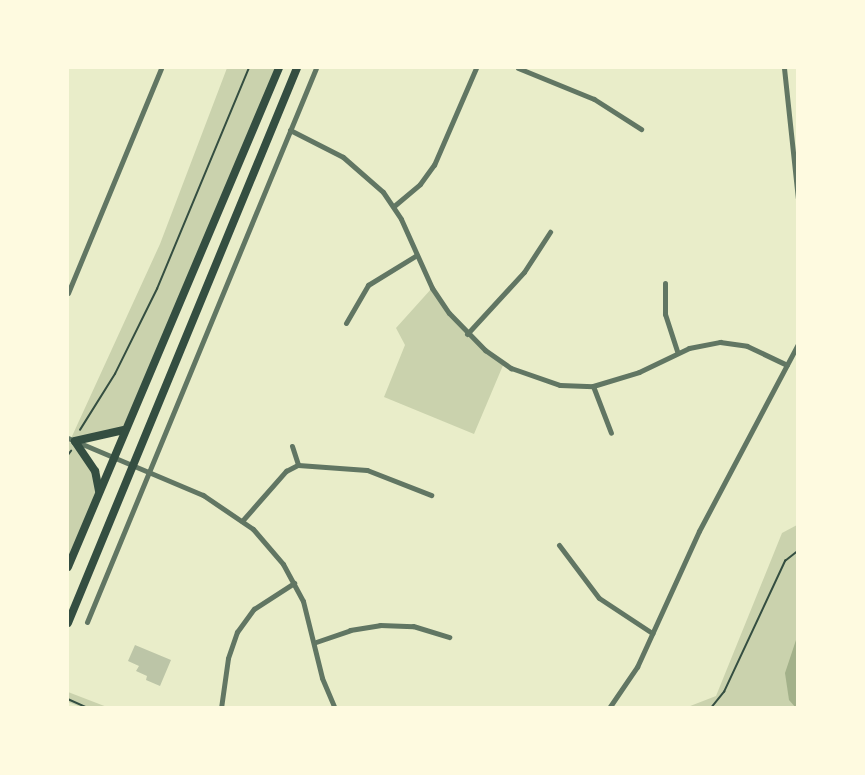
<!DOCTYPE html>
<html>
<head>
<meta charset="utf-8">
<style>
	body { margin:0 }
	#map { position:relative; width:865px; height:775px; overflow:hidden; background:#e9edc9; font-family:Rubik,sans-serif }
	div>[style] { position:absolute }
	.green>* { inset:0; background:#cad2ad }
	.water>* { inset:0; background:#a3b18a }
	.building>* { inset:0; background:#bcc5a7 }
	.path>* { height:1.5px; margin:-0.75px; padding:0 0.75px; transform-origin:0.75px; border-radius:0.75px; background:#344e41 }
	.minor>* { height:5px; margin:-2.5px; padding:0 2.5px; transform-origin:2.5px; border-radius:2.5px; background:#617663 }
	.primary>* { height:8px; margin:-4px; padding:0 4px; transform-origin:4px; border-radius:4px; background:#344e41 }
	span { translate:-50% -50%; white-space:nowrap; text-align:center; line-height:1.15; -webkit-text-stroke:6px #fefae0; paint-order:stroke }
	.frame { position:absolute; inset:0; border:69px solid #fefae0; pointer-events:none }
</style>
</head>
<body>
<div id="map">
	<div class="green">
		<i style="clip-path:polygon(227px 68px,277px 68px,124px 430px,75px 441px,95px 471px,99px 492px,68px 567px,68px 445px,160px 244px)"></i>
		<i style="clip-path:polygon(432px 288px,457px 323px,504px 363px,474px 434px,384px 397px,405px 345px,396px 328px)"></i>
		<i style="clip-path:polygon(797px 525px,797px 707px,685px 708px,716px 696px,782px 533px)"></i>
		<i style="clip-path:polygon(68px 692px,107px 707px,81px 707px,68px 702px)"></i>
	</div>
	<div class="water">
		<i style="clip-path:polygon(797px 637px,798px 707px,796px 708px,789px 700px,785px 673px)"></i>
	</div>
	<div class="building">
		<i style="clip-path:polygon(135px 645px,171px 660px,160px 686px,146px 680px,147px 676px,136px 671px,139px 666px,128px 661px)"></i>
	</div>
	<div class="path">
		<i style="left:80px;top:430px;width:66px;rotate:-58deg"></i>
		<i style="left:115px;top:374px;width:95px;rotate:-63.7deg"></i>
		<i style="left:157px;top:289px;width:239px;rotate:-67.4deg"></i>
		<i style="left:68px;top:455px;width:5px;rotate:-53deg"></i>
		<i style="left:68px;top:699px;width:22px;rotate:24deg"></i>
		<i style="left:711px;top:708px;width:21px;rotate:-51deg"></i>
		<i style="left:724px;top:692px;width:145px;rotate:-65deg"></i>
		<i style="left:785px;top:561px;width:16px;rotate:-38deg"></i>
	</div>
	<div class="minor">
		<i style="left:518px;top:68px;width:82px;rotate:22.2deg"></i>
		<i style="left:594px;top:99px;width:56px;rotate:32.6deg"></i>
		<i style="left:784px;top:68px;width:132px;rotate:83.9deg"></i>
		<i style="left:290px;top:130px;width:59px;rotate:27deg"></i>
		<i style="left:343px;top:157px;width:53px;rotate:41.2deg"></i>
		<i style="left:383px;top:192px;width:32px;rotate:56deg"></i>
		<i style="left:401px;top:219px;width:76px;rotate:65.8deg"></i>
		<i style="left:432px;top:288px;width:30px;rotate:56deg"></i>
		<i style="left:449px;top:313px;width:52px;rotate:45.8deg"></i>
		<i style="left:485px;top:350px;width:32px;rotate:35deg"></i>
		<i style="left:511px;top:368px;width:52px;rotate:19.1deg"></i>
		<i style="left:560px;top:385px;width:33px;rotate:2deg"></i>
		<i style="left:593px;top:386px;width:48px;rotate:-16.9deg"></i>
		<i style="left:639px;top:372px;width:55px;rotate:-25.6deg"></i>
		<i style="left:689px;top:348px;width:32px;rotate:-11deg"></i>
		<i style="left:720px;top:342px;width:27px;rotate:8deg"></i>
		<i style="left:747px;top:346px;width:44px;rotate:25.4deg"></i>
		<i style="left:394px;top:206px;width:34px;rotate:-40deg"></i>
		<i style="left:420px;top:184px;width:24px;rotate:-54deg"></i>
		<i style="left:434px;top:165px;width:106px;rotate:-66.6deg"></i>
		<i style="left:665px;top:283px;width:31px;rotate:90deg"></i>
		<i style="left:665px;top:314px;width:40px;rotate:72deg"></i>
		<i style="left:68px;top:293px;width:243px;rotate:-67.5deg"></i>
		<i style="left:346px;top:323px;width:44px;rotate:-59.9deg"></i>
		<i style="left:368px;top:285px;width:57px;rotate:-31.5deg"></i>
		<i style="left:467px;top:334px;width:84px;rotate:-47.4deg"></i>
		<i style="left:524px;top:272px;width:48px;rotate:-57deg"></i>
		<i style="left:593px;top:386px;width:50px;rotate:69deg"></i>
		<i style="left:68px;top:438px;width:147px;rotate:22.9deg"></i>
		<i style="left:203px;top:495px;width:60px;rotate:34.2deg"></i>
		<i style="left:253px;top:529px;width:46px;rotate:49.4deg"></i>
		<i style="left:283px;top:564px;width:42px;rotate:61.6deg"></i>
		<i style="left:303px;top:601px;width:79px;rotate:76.1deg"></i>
		<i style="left:322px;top:678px;width:33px;rotate:67deg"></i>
		<i style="left:292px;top:446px;width:20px;rotate:72deg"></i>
		<i style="left:242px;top:521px;width:67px;rotate:-48.7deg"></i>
		<i style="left:286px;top:471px;width:13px;rotate:-27deg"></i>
		<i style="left:298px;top:465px;width:69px;rotate:4.1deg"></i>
		<i style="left:367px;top:470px;width:69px;rotate:21.3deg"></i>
		<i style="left:559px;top:545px;width:66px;rotate:53deg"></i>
		<i style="left:599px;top:598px;width:64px;rotate:33.4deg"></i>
		<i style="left:87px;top:622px;width:599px;rotate:-67.54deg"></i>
		<i style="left:316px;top:642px;width:36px;rotate:-19deg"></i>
		<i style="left:350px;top:630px;width:30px;rotate:-9deg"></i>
		<i style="left:380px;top:625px;width:33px;rotate:2deg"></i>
		<i style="left:413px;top:626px;width:38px;rotate:17deg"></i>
		<i style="left:221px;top:708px;width:50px;rotate:-82deg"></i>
		<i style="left:228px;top:658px;width:28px;rotate:-71deg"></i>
		<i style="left:237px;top:632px;width:29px;rotate:-54deg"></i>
		<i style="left:254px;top:609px;width:48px;rotate:-33deg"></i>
		<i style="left:609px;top:708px;width:50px;rotate:-55.7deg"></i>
		<i style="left:637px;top:667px;width:149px;rotate:-65.5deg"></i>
		<i style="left:699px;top:531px;width:212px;rotate:-62.1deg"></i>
	</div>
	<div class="primary">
		<i style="left:99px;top:491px;width:20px;rotate:-101deg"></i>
		<i style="left:95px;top:471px;width:36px;rotate:-124deg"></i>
		<i style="left:75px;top:441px;width:50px;rotate:-12.7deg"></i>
		<i style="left:68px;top:567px;width:542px;rotate:-67.08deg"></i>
		<i style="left:68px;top:623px;width:600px;rotate:-67.58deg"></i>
	</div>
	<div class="frame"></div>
</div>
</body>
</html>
